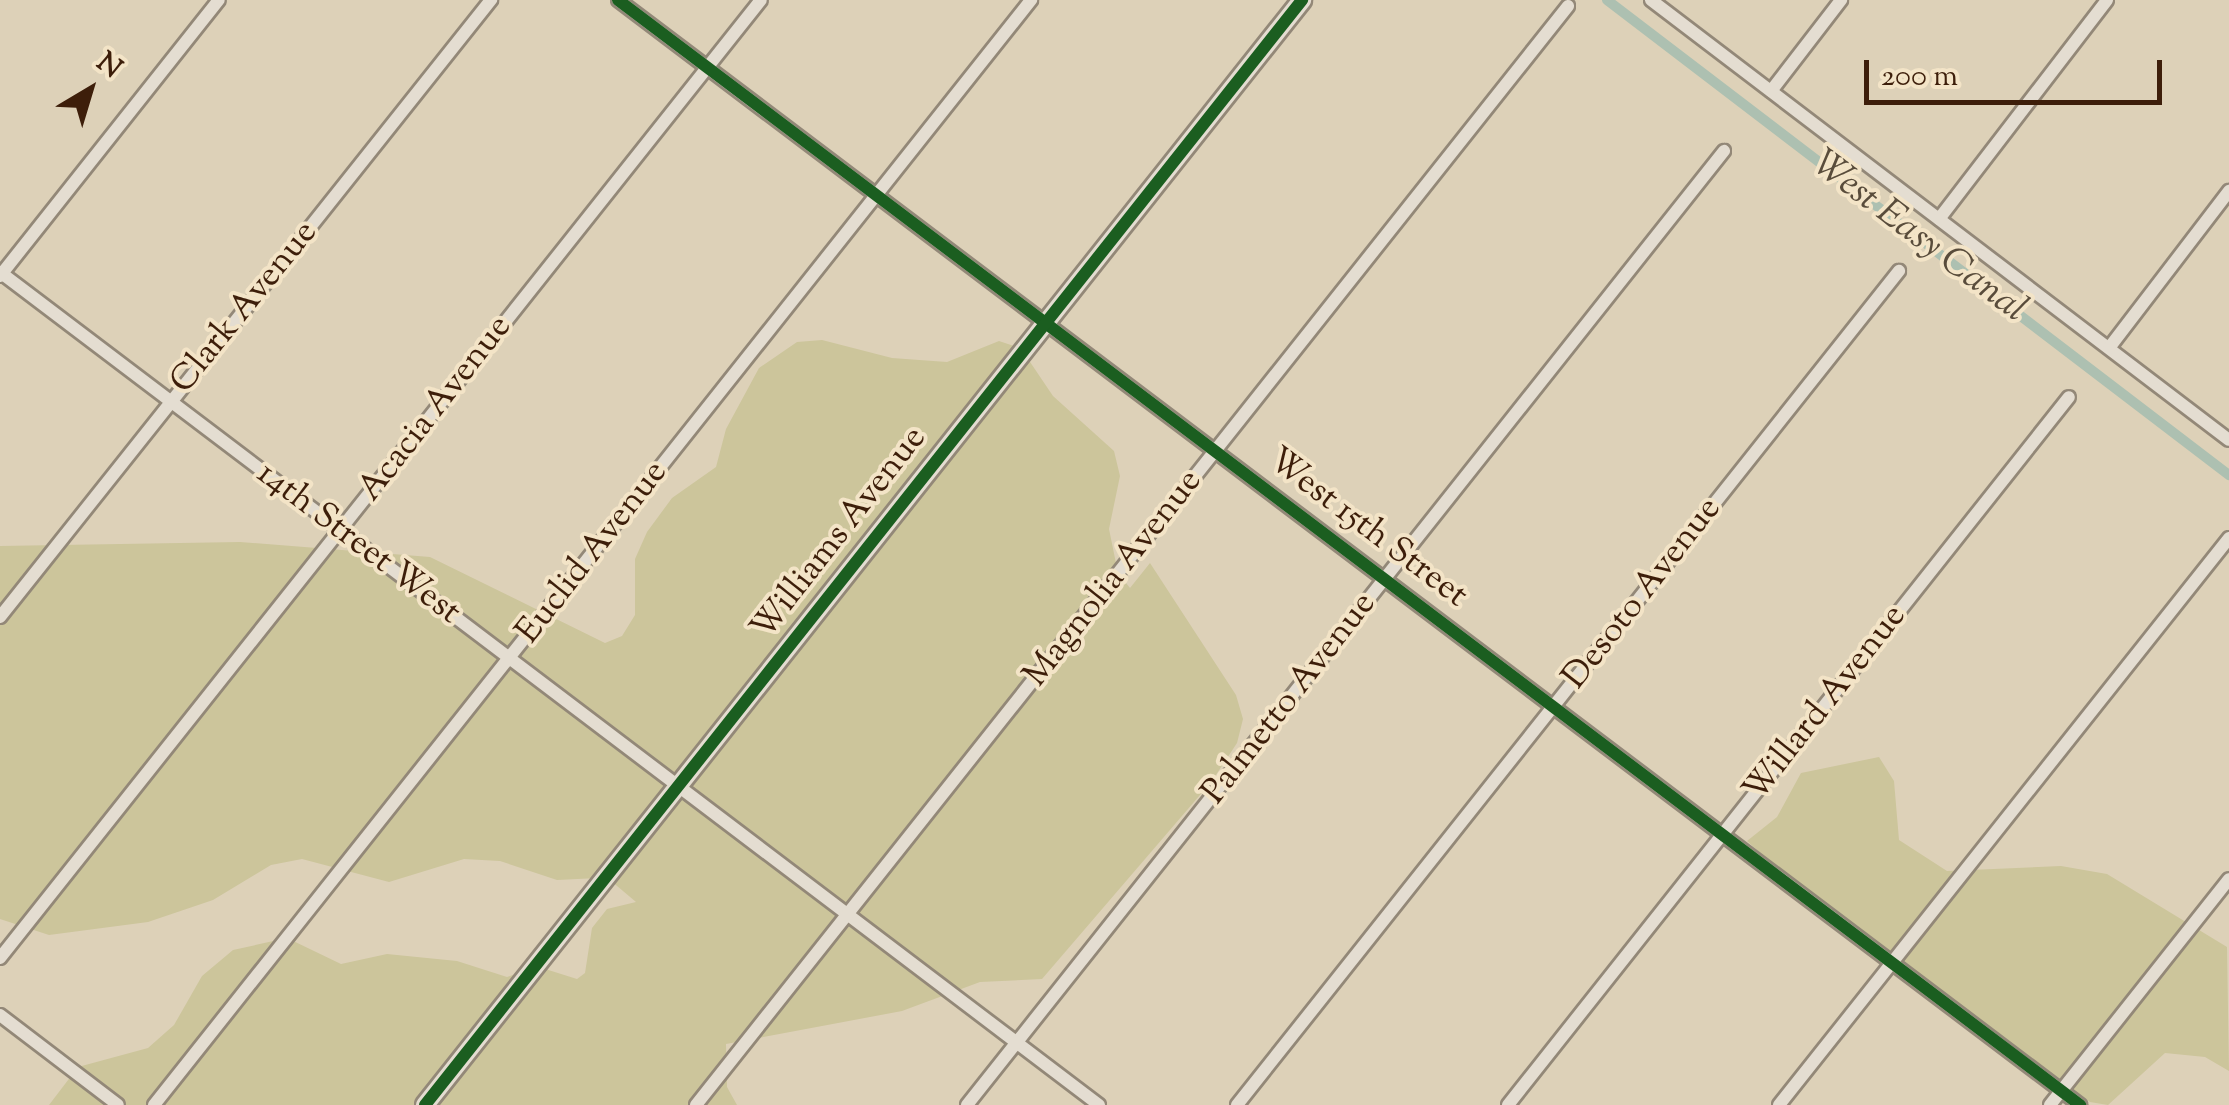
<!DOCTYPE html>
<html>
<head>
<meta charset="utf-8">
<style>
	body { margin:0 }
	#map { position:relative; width:2229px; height:1105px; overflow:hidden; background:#ddd1b8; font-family:"Sorts Mill Goudy",serif }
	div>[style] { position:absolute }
	.green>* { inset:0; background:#ccc59b }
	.canal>* { height:10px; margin:-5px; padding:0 5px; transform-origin:5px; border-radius:5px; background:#adc0b1 }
	.roads { filter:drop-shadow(2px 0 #938878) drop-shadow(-2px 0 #938878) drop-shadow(0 2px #938878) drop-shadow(0 -2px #938878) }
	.street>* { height:12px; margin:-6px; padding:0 6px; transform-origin:6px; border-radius:6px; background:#e4ddd1 }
	.secondary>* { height:18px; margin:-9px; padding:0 9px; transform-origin:9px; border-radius:9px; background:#e4ddd1 }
	.cycleway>* { height:12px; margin:-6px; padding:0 6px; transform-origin:6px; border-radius:6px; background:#1b5e20 }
	span { translate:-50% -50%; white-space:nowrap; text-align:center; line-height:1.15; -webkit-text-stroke:8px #f3e4c7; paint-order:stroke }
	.street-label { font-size:35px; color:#3d1e0a }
	.water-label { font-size:38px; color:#594c3b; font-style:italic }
	.north { position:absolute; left:40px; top:40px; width:100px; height:100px; -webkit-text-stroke:8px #f3e4c7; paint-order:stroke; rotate:38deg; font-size:28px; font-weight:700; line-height:40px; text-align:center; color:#3d1e0a }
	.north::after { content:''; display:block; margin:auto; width:35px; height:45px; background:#3d1e0a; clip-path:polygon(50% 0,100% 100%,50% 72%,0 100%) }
	.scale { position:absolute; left:1864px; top:60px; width:298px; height:45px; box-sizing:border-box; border:5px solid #3d1e0a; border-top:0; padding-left:12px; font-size:30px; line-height:35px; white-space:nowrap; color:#3d1e0a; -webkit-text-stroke:8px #f3e4c7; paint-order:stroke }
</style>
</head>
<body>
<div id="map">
	<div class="green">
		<i style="clip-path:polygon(822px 340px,892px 358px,947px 362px,999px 341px,1017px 347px,598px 878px,557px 880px,500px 861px,464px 859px,389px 882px,302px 859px,271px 865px,213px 900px,148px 922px,49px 935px,0 919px,0 546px,240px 542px,430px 557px,605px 643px,622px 636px,635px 615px,635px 559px,647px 532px,672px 498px,716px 467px,726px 429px,759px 368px,797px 342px)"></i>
		<i style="clip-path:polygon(1026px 356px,1053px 396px,1114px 451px,1120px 476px,1109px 529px,1118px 573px,1130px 588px,1150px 563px,1236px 695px,1243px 719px,1237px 743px,1212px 781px,1042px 979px,980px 982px,902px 1011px,726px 1044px,727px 1087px,737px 1105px,432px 1105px,542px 968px,577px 979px,585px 973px,592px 928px,607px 909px,636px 902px,610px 880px)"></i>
		<i style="clip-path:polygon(1879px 757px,1894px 781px,1899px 840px,1947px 871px,2061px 866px,2107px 874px,2227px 947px,2229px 1071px,2205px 1057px,2165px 1053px,2108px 1105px,2090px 1102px,1828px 914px,1747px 841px,1777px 817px,1801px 773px)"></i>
		<i style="clip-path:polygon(287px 938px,341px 964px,387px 954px,457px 961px,507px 977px,526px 970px,418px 1105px,49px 1105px,78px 1067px,148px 1048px,174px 1025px,202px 976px,233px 950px)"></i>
	</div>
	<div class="canal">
		<i style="left:1607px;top:0;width:783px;rotate:37.37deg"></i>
	</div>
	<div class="roads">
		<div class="street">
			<i style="left:618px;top:0;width:1833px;rotate:37.08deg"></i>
			<i style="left:1651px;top:0;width:726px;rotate:37.28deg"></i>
			<i style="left:1771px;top:91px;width:115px;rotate:-52.4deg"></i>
			<i style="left:1939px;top:219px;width:276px;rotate:-52.5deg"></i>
			<i style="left:0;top:272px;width:1379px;rotate:37.16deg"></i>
			<i style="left:0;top:276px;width:352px;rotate:-51.6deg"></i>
			<i style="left:2109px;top:348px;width:198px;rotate:-52.6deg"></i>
			<i style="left:0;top:617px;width:789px;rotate:-51.49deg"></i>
			<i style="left:0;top:958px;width:1223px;rotate:-51.54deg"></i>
			<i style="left:0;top:1015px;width:148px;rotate:37.3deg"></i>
			<i style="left:154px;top:1105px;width:1411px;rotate:-51.56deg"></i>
			<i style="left:696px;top:1105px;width:1403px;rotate:-51.57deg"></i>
			<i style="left:967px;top:1105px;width:1218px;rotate:-51.57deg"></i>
			<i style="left:1237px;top:1105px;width:1065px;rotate:-51.56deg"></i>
			<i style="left:1508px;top:1105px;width:903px;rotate:-51.61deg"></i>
			<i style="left:1779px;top:1105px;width:724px;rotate:-51.56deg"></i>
			<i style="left:2050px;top:1105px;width:288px;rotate:-51.6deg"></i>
		</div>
		<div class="secondary">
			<i style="left:425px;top:1105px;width:1411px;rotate:-51.56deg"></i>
		</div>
	</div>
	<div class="cycleway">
		<i style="left:618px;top:0;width:1833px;rotate:37.08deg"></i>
		<i style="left:425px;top:1105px;width:1411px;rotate:-51.56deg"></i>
	</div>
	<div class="street-label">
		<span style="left:245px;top:308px;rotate:-51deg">Clark Avenue</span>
		<span style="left:436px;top:409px;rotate:-52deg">Acacia Avenue</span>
		<span style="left:1367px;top:529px;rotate:37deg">West 15th Street</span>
		<span style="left:840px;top:534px;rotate:-52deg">Williams Avenue</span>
		<span style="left:358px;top:544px;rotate:37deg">14th Street West</span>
		<span style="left:593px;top:553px;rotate:-52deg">Euclid Avenue</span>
		<span style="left:1114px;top:579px;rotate:-52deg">Magnolia Avenue</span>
		<span style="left:1643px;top:594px;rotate:-52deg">Desoto Avenue</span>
		<span style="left:1290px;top:699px;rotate:-52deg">Palmetto Avenue</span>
		<span style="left:1826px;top:704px;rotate:-52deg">Willard Avenue</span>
	</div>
	<div class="water-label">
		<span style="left:1918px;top:238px;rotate:37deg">West Easy Canal</span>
	</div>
	<div class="north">N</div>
	<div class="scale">200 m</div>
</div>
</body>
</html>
